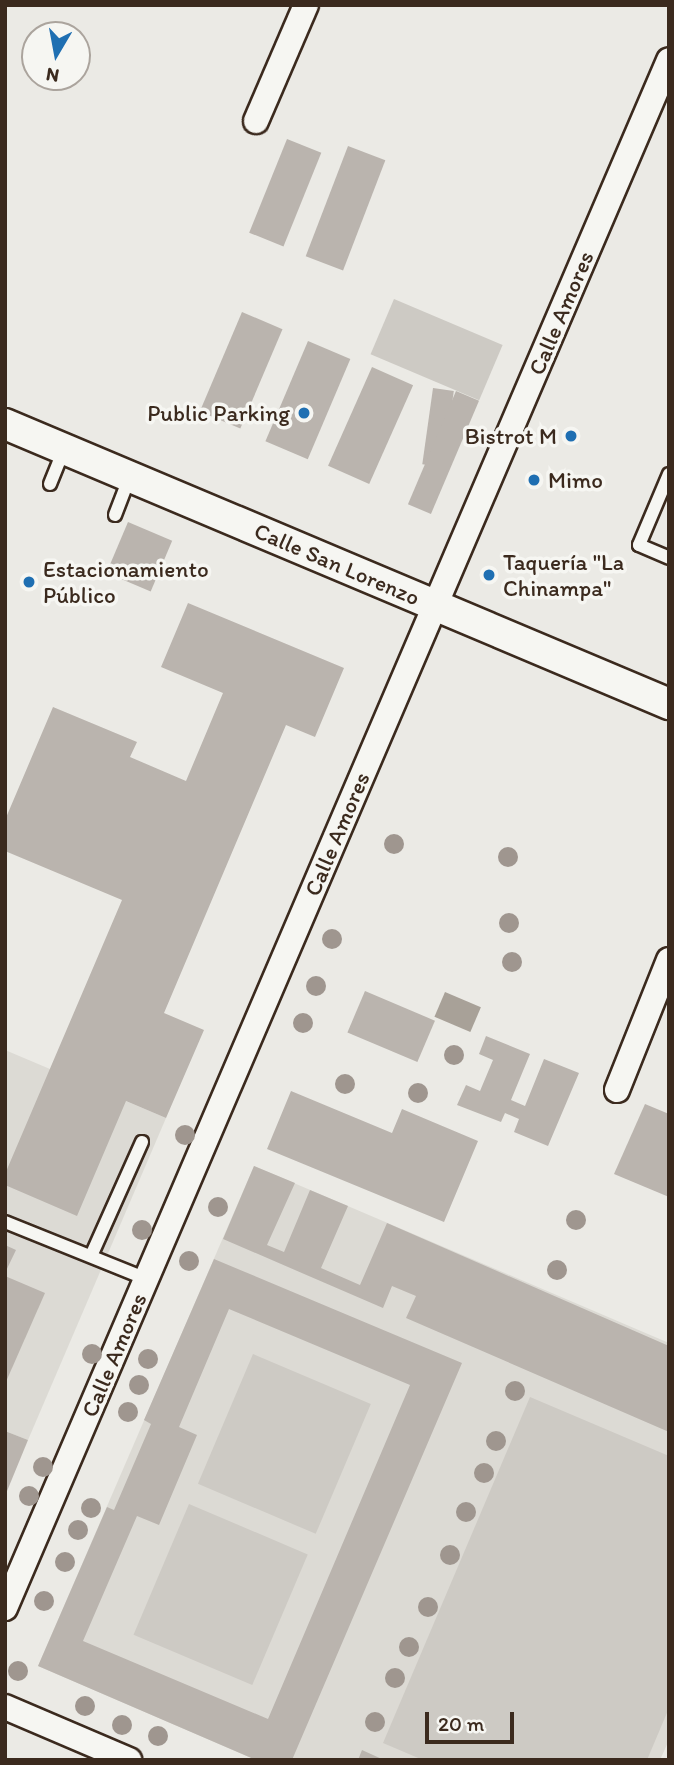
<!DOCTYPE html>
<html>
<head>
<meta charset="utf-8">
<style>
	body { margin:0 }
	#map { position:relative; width:674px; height:1765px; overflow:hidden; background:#ebeae5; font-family:Itim,sans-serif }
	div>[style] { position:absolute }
	.built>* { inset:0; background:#dcdad4 }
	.green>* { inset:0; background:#cdcac4; transform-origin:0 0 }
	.water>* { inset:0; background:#a8a198; transform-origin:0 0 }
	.building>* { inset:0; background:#bab4ae; transform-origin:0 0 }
	.roads { filter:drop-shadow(2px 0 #3b2a1e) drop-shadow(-2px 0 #3b2a1e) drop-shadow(0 2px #3b2a1e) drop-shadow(0 -2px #3b2a1e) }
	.service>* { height:12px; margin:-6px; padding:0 6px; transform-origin:6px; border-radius:6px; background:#f6f6f2 }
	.minor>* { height:24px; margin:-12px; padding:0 12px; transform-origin:12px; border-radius:12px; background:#f6f6f2 }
	.tertiary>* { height:30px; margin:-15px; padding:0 15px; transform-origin:15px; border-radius:15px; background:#f6f6f2 }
	.trees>* { width:20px; height:20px; margin:-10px; border-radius:50%; background:#9f968f }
	.dots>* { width:19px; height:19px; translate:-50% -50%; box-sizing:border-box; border:4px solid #f6f6f2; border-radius:50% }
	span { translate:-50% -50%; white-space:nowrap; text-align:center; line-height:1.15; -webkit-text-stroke:7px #f6f6f2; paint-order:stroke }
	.street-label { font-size:23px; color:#3b2a1e }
	.poi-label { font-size:23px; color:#3b2a1e }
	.right { translate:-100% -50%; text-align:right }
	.left { translate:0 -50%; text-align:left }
	.frame { position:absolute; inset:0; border:7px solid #3b2a1e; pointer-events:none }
	.north { position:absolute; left:21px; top:21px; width:70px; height:70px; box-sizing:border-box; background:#f6f6f2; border:2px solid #aba49d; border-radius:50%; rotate:190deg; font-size:19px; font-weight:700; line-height:28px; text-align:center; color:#3b2a1e }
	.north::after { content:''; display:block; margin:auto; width:24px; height:32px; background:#1f6fb2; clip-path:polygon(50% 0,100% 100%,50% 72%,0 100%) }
	.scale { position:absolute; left:425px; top:1712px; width:89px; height:32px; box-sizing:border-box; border:4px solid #3b2a1e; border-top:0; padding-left:9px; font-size:21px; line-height:24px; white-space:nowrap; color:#3b2a1e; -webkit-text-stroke:5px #f6f6f2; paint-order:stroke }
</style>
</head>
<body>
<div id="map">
	<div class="built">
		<i style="clip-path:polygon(5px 1050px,166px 1118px,28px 1440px,5px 1431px)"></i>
		<i style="clip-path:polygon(254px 1166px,669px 1343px,669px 1740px,660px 1760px,256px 1760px,38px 1666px)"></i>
	</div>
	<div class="green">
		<i style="left:394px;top:299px;width:118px;height:60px;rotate:23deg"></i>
		<i style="left:253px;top:1354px;width:128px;height:141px;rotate:23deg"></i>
		<i style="clip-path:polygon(530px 1397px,669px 1456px,669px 1708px,647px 1760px,423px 1760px,383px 1743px)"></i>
		<i style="left:189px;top:1504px;width:129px;height:142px;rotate:23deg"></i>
	</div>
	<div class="water">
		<i style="left:445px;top:992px;width:39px;height:27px;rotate:23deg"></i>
	</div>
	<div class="building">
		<i style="left:287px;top:139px;width:37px;height:101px;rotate:22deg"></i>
		<i style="left:348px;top:146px;width:40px;height:118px;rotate:21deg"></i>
		<i style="left:242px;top:312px;width:44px;height:108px;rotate:23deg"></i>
		<i style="left:308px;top:341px;width:46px;height:109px;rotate:23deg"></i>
		<i style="left:372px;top:367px;width:45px;height:108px;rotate:24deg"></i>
		<i style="left:433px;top:388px;width:21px;height:77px;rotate:8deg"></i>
		<i style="left:456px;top:391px;width:25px;height:123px;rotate:23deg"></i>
		<i style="left:128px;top:522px;width:48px;height:55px;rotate:23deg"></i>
		<i style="clip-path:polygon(188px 603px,344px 668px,315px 737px,286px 725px,164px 1013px,204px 1030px,166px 1118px,126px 1101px,77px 1216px,5px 1185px,5px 1174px,122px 900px,5px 851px,5px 820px,53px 707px,137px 742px,130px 757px,186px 781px,223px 693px,161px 667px)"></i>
		<i style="left:365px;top:991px;width:76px;height:45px;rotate:23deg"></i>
		<i style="clip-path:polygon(486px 1036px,530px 1054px,511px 1100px,525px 1106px,544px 1059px,579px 1073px,548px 1146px,514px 1132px,519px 1119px,505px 1113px,501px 1122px,457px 1105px,466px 1085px,480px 1091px,493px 1060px,479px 1054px)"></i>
		<i style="clip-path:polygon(291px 1091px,392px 1133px,402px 1109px,478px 1141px,444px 1222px,267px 1149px)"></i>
		<i style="clip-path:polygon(645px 1104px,669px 1114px,669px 1197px,614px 1174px)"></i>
		<i style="clip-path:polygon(254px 1166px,295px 1183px,267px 1245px,284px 1252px,310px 1190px,348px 1206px,321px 1268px,360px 1285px,387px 1223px,669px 1346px,669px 1432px,406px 1318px,416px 1296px,392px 1286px,383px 1308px,223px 1239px)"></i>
		<i style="clip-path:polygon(5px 1245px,16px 1250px,5px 1273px)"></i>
		<i style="clip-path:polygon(evenodd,214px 1259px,462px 1363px,292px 1760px,256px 1760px,38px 1666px,107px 1507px,114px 1510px,151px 1424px,144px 1420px,214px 1259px,229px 1309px,410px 1385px,268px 1719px,83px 1641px,137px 1516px,159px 1525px,197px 1435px,179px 1427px,229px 1309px)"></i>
		<i style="clip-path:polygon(5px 1276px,45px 1293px,5px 1384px)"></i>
		<i style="clip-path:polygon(5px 1431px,28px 1440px,5px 1496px)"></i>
		<i style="clip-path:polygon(362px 1750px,384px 1760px,358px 1760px)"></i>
	</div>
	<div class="roads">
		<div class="service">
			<i style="left:669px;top:474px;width:77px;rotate:112.9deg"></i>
			<i style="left:639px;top:545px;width:33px;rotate:23deg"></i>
			<i style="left:50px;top:484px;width:38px;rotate:-68deg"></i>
			<i style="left:115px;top:515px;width:42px;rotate:-69deg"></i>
			<i style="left:5px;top:1222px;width:153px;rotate:21.9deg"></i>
			<i style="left:91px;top:1256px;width:125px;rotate:-65.9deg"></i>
		</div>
		<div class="minor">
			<i style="left:256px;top:121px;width:126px;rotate:-66.7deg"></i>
			<i style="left:617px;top:1090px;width:140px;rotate:-68.2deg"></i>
			<i style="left:5px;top:1608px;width:1684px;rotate:-66.78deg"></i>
			<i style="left:5px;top:1707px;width:135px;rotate:23.1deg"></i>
		</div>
		<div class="tertiary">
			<i style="left:5px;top:424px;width:721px;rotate:22.86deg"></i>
		</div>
	</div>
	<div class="trees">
		<i style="left:394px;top:844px"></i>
		<i style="left:508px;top:857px"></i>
		<i style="left:509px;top:923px"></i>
		<i style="left:332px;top:939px"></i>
		<i style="left:512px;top:962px"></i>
		<i style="left:316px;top:986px"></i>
		<i style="left:303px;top:1023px"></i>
		<i style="left:454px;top:1055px"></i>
		<i style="left:345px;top:1084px"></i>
		<i style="left:418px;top:1093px"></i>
		<i style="left:185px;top:1135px"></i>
		<i style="left:218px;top:1207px"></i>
		<i style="left:576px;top:1220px"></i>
		<i style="left:142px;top:1230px"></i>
		<i style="left:189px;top:1261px"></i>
		<i style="left:557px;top:1270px"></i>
		<i style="left:92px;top:1354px"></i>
		<i style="left:148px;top:1359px"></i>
		<i style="left:139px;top:1385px"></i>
		<i style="left:515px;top:1391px"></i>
		<i style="left:128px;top:1412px"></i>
		<i style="left:496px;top:1441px"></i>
		<i style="left:43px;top:1467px"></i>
		<i style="left:484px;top:1473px"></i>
		<i style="left:29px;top:1496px"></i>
		<i style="left:91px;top:1508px"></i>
		<i style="left:466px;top:1512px"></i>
		<i style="left:78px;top:1530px"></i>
		<i style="left:450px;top:1555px"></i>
		<i style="left:65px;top:1562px"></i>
		<i style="left:44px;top:1601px"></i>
		<i style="left:428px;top:1607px"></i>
		<i style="left:409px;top:1647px"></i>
		<i style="left:18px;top:1671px"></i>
		<i style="left:395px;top:1678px"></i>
		<i style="left:85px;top:1706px"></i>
		<i style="left:375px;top:1722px"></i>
		<i style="left:122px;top:1725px"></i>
		<i style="left:158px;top:1736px"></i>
	</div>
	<div class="dots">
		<i style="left:304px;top:413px;background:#1f6fb2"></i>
		<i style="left:571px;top:436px;background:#1f6fb2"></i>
		<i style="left:534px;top:480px;background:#1f6fb2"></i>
		<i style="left:489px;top:575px;background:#1f6fb2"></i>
		<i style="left:29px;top:582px;background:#1f6fb2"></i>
	</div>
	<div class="street-label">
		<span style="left:561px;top:313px;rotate:-67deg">Calle Amores</span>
		<span style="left:337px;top:564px;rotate:23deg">Calle San Lorenzo</span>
		<span style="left:337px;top:834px;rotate:-67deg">Calle Amores</span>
		<span style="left:114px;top:1355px;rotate:-67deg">Calle Amores</span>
	</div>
	<div class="poi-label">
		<span class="right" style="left:290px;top:413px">Public Parking</span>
		<span class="right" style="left:557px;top:436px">Bistrot M</span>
		<span class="left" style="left:548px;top:480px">Mimo</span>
		<span class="left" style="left:503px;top:575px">Taquería "La<br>Chinampa"</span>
		<span class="left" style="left:43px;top:582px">Estacionamiento<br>Público</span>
	</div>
	<div class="frame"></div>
	<div class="north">N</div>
	<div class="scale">20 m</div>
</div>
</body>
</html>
